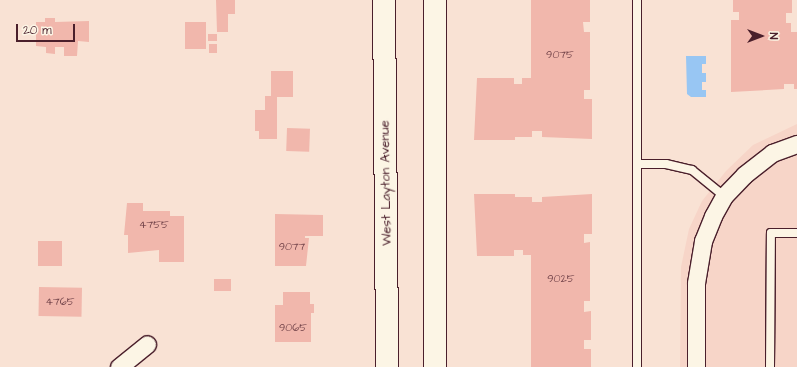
<!DOCTYPE html>
<html>
<head>
<meta charset="utf-8">
<style>
	body { margin:0 }
	#map { position:relative; width:797px; height:367px; overflow:hidden; background:#f9e2d4; font-family:"Architects Daughter",sans-serif }
	div>[style] { position:absolute }
	.built>* { inset:0; background:#f7d5c8 }
	.water>* { inset:0; background:#98c6f3 }
	.building>* { inset:0; background:#f1b7ac; transform-origin:0 0 }
	.roads { filter:drop-shadow(1px 0 #4a1f2b) drop-shadow(-1px 0 #4a1f2b) drop-shadow(0 1px #4a1f2b) drop-shadow(0 -1px #4a1f2b) }
	.service>* { height:8px; margin:-4px; padding:0 4px; transform-origin:4px; border-radius:4px; background:#fcf5e5 }
	.minor>* { height:17px; margin:-8.5px; padding:0 8.5px; transform-origin:8.5px; border-radius:8.5px; background:#fcf5e5 }
	.secondary>* { height:22px; margin:-11px; padding:0 11px; transform-origin:11px; border-radius:11px; background:#fcf5e5 }
	span { translate:-50% -50%; white-space:nowrap; text-align:center; line-height:1.15; -webkit-text-stroke:3px #fcf5e5; paint-order:stroke }
	.number-label { font-size:11px; color:#74454b }
	.number-label span { -webkit-text-stroke-width:0 }
	.street-label { font-size:13px; color:#4a1f2b }
	.north { position:absolute; left:741px; top:16px; width:40px; height:40px; -webkit-text-stroke:3px #fcf5e5; paint-order:stroke; rotate:90deg; font-size:11px; font-weight:700; line-height:16px; text-align:center; color:#4a1f2b }
	.north::after { content:''; display:block; margin:auto; width:14px; height:18px; background:#4a1f2b; clip-path:polygon(50% 0,100% 100%,50% 72%,0 100%) }
	.scale { position:absolute; left:16px; top:24px; width:59px; height:18px; box-sizing:border-box; border:2px solid #4a1f2b; border-top:0; padding-left:5px; font-size:12px; line-height:14px; white-space:nowrap; color:#4a1f2b; -webkit-text-stroke:3px #fcf5e5; paint-order:stroke }
</style>
</head>
<body>
<div id="map">
	<div class="built">
		<i style="clip-path:polygon(797px 124px,797px 367px,680px 367px,681px 267px,689px 229px,702px 201px,726px 171px,753px 145px)"></i>
	</div>
	<div class="water">
		<i style="clip-path:polygon(686px 56px,706px 56px,706px 64px,702px 64px,702px 73px,706px 73px,706px 82px,702px 82px,702px 90px,706px 90px,706px 97px,691px 97px,687px 94px)"></i>
	</div>
	<div class="building">
		<i style="clip-path:polygon(216px 0,235px 0,235px 14px,228px 14px,228px 32px,217px 32px)"></i>
		<i style="clip-path:polygon(531px 0,590px 0,590px 22px,583px 22px,584px 32px,590px 32px,590px 90px,584px 90px,584px 99px,592px 99px,592px 139px,542px 137px,542px 131px,532px 131px,532px 137px,515px 137px,515px 140px,474px 140px,477px 78px,514px 78px,514px 84px,522px 84px,522px 78px,531px 78px)"></i>
		<i style="clip-path:polygon(733px 0,792px 0,792px 13px,786px 13px,786px 23px,791px 23px,791px 32px,797px 32px,797px 89px,794px 89px,794px 84px,784px 84px,784px 89px,731px 92px,731px 20px,739px 20px,739px 12px,733px 12px)"></i>
		<i style="clip-path:polygon(45px 18px,55px 18px,55px 22px,89px 21px,89px 42px,78px 41px,77px 56px,64px 56px,64px 47px,55px 47px,55px 54px,46px 53px,46px 47px,36px 46px,36px 22px,45px 22px)"></i>
		<i style="left:185px;top:22px;width:21px;height:27px"></i>
		<i style="left:208px;top:34px;width:9px;height:7px"></i>
		<i style="left:209px;top:44px;width:8px;height:9px"></i>
		<i style="clip-path:polygon(271px 71px,293px 71px,293px 97px,277px 97px,277px 139px,259px 139px,259px 131px,255px 131px,255px 110px,265px 110px,265px 96px,271px 96px)"></i>
		<i style="left:287px;top:128px;width:23px;height:23px;rotate:2deg"></i>
		<i style="clip-path:polygon(474px 194px,515px 194px,515px 197px,532px 197px,532px 202px,542px 202px,542px 197px,592px 194px,592px 234px,584px 234px,584px 243px,590px 242px,590px 301px,584px 301px,584px 312px,591px 311px,591px 340px,584px 340px,584px 349px,591px 349px,591px 367px,531px 367px,531px 255px,523px 255px,523px 250px,514px 250px,514px 256px,477px 256px)"></i>
		<i style="clip-path:polygon(127px 203px,143px 203px,143px 211px,170px 211px,170px 216px,184px 216px,184px 262px,159px 262px,159px 250px,128px 253px,128px 235px,124px 235px)"></i>
		<i style="clip-path:polygon(275px 214px,323px 215px,323px 236px,305px 236px,305px 238px,309px 238px,306px 266px,275px 266px)"></i>
		<i style="left:38px;top:241px;width:24px;height:25px"></i>
		<i style="left:214px;top:279px;width:17px;height:12px"></i>
		<i style="left:39px;top:287px;width:43px;height:29px;rotate:1deg"></i>
		<i style="clip-path:polygon(283px 292px,310px 292px,310px 304px,314px 304px,314px 313px,311px 313px,311px 342px,275px 342px,275px 305px,283px 305px)"></i>
	</div>
	<div class="roads">
		<div class="service">
			<i style="left:637px;top:0;width:164px;rotate:90deg"></i>
			<i style="left:637px;top:164px;width:29px"></i>
			<i style="left:666px;top:164px;width:27px;rotate:13deg"></i>
			<i style="left:692px;top:170px;width:41px;rotate:39.1deg"></i>
			<i style="left:637px;top:164px;width:203px;rotate:90deg"></i>
			<i style="left:770px;top:367px;width:134px;rotate:-89.6deg"></i>
			<i style="left:771px;top:233px;width:26px"></i>
		</div>
		<div class="minor">
			<i style="left:119px;top:367px;width:36px;rotate:-39deg"></i>
			<i style="left:696px;top:367px;width:84px;rotate:-90deg"></i>
			<i style="left:696px;top:283px;width:43px;rotate:-80.5deg"></i>
			<i style="left:703px;top:241px;width:27px;rotate:-68deg"></i>
			<i style="left:713px;top:216px;width:23px;rotate:-61deg"></i>
			<i style="left:724px;top:196px;width:29px;rotate:-46deg"></i>
			<i style="left:744px;top:175px;width:36px;rotate:-38deg"></i>
			<i style="left:772px;top:153px;width:27px;rotate:-20deg"></i>
		</div>
		<div class="secondary">
			<i style="left:384px;top:0;width:367px;rotate:89.5deg"></i>
			<i style="left:435px;top:367px;width:367px;rotate:-90deg"></i>
		</div>
	</div>
	<div class="number-label">
		<span style="left:560px;top:55px">9075</span>
		<span style="left:154px;top:225px">4755</span>
		<span style="left:292px;top:247px">9077</span>
		<span style="left:561px;top:279px">9025</span>
		<span style="left:60px;top:302px">4765</span>
		<span style="left:293px;top:328px">9065</span>
	</div>
	<div class="street-label">
		<span style="left:386px;top:183px;rotate:-91deg">West Layton Avenue</span>
	</div>
	<div class="north">N</div>
	<div class="scale">20 m</div>
</div>
</body>
</html>
